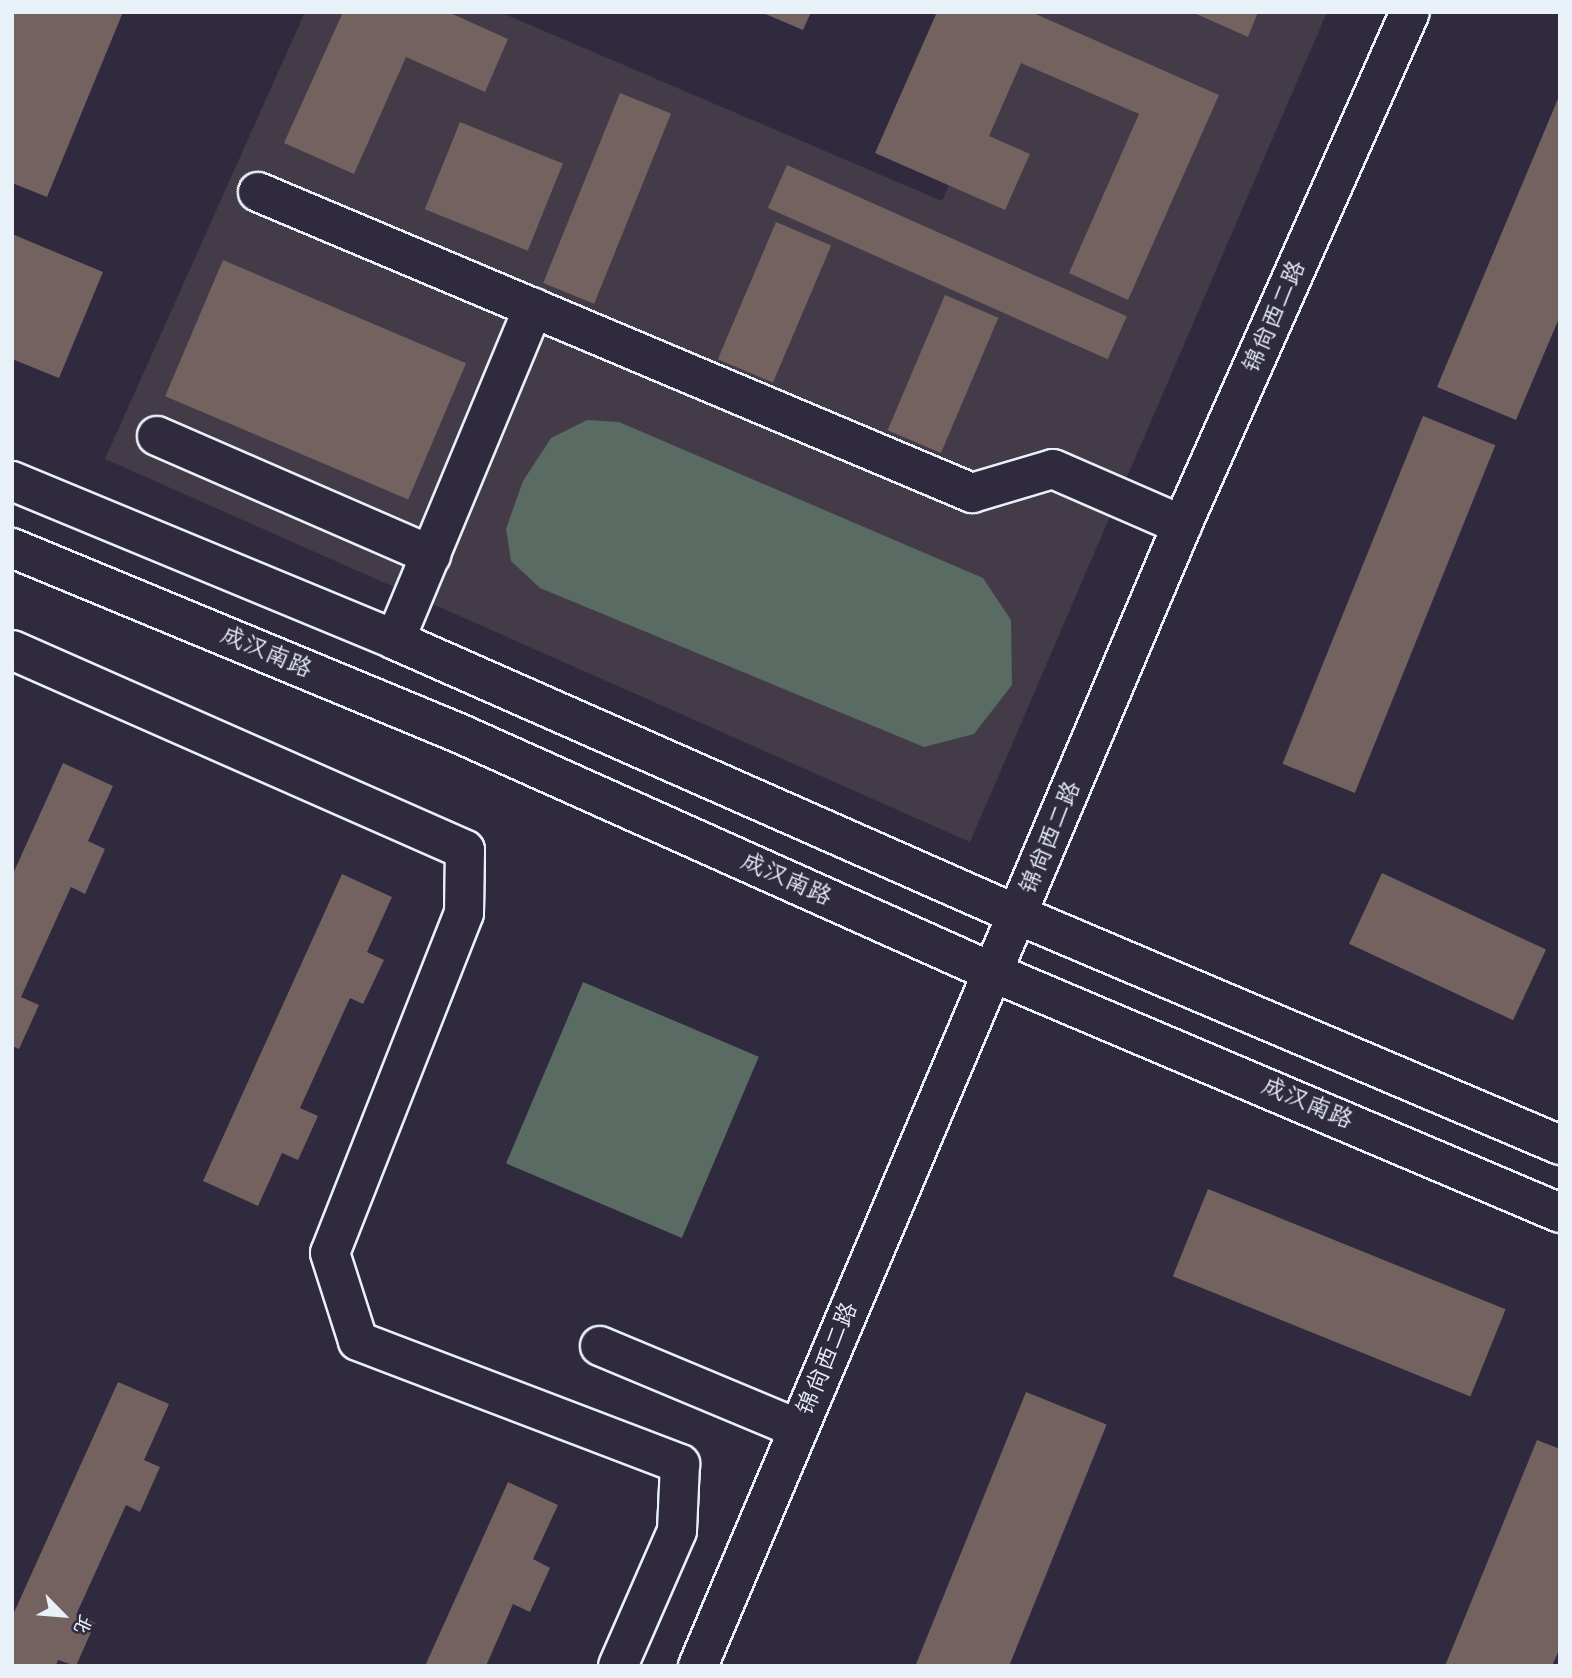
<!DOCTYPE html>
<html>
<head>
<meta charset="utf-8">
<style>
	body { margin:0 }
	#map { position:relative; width:1572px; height:1678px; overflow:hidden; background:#2f2a3d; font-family:Mynerve,"LXGW WenKai TC",sans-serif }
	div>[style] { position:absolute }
	.built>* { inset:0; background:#433b48 }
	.green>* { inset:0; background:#596b63; transform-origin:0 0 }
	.building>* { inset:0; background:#736260; transform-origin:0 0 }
	.roads { filter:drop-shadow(2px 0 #e8f1f8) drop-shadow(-2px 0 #e8f1f8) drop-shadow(0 2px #e8f1f8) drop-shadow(0 -2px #e8f1f8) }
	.minor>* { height:38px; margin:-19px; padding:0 19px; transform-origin:19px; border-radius:19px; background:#2f2a3d }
	.major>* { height:38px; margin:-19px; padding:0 19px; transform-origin:19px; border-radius:19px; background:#2f2a3d }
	span { translate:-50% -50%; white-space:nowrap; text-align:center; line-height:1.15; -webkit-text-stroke:7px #2f2a3d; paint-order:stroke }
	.street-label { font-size:24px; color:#e8f1f8 }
	.frame { position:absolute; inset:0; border:14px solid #e8f1f8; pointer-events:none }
	.north { position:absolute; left:28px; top:1580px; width:70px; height:70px; -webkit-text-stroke:5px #2f2a3d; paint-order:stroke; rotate:115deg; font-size:19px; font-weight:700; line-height:28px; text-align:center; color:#e8f1f8 }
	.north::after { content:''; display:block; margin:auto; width:24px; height:32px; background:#e8f1f8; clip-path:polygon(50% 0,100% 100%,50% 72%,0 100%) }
</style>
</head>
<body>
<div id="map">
	<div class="built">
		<i style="clip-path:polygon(305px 12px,500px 12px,942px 201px,1025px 12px,1327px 12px,970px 842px,105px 459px)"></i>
	</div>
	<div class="green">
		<i style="clip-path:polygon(587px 420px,619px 422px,983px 578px,1011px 620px,1012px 685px,974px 734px,924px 747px,540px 588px,511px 561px,506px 529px,523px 481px,551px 438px)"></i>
		<i style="left:583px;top:982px;width:191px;height:197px;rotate:23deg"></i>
	</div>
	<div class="building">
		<i style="clip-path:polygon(12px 12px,123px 12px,47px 197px,12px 183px)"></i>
		<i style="clip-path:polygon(343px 12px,448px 12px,508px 39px,485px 92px,406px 57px,354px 174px,284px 143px)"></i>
		<i style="clip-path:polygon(761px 12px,811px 12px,803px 30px)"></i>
		<i style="clip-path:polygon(937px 12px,1031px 12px,1219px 95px,1128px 300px,1069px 273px,1139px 114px,1021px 63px,989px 136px,1030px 154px,1005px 210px,875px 153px)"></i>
		<i style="clip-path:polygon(1192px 12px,1258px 12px,1248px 37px)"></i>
		<i style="left:620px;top:93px;width:55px;height:205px;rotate:22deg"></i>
		<i style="clip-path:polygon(1560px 94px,1560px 316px,1516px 420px,1437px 387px)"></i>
		<i style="left:460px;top:122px;width:111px;height:94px;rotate:22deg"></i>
		<i style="left:787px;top:165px;width:372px;height:47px;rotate:24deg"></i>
		<i style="left:776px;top:222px;width:60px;height:149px;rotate:23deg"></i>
		<i style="clip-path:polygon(12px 234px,103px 272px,59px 378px,12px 359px)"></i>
		<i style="left:223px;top:260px;width:264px;height:148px;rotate:23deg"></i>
		<i style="left:945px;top:295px;width:58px;height:147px;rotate:23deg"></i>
		<i style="left:1423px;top:416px;width:78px;height:375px;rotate:22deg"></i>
		<i style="clip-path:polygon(63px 763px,113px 786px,88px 841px,105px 849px,85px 894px,71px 887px,21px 997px,39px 1005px,19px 1049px,12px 1046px,12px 876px)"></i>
		<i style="left:1382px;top:873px;width:181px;height:78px;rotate:25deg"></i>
		<i style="clip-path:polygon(342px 874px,392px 897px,367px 952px,384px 960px,363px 1004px,350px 998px,300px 1108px,318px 1116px,298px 1160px,282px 1153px,258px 1206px,203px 1181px)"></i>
		<i style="left:1208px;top:1189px;width:321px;height:94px;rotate:22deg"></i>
		<i style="clip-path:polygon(118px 1382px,169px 1404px,144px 1460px,160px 1467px,140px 1512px,126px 1505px,76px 1615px,95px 1623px,76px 1666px,58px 1660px,56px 1666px,12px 1666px,12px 1617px)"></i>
		<i style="left:1026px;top:1392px;width:87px;height:295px;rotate:22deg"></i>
		<i style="clip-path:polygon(1537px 1440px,1560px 1449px,1560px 1648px,1552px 1666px,1445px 1666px)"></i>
		<i style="clip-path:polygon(508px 1482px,558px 1505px,533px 1559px,550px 1568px,530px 1612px,513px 1604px,486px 1666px,425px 1666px)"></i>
	</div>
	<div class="roads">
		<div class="minor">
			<i style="left:258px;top:192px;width:775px;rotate:22.86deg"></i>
			<i style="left:972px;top:493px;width:84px;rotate:-16.5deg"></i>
			<i style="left:1053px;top:469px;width:141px;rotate:23.5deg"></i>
			<i style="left:157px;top:436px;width:299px;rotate:23.5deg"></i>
			<i style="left:395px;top:640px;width:360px;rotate:-67.4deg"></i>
			<i style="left:12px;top:650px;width:495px;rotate:23.8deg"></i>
			<i style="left:465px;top:850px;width:63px;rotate:90.9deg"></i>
			<i style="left:464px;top:913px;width:365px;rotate:111.5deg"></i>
			<i style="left:330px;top:1253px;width:92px;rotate:72.3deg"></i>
			<i style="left:358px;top:1341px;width:345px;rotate:20.9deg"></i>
			<i style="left:680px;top:1464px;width:67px;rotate:92.6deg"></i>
			<i style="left:677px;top:1531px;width:147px;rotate:113.6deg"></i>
			<i style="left:600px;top:1346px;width:215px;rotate:22.7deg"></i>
			<i style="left:698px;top:1666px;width:1239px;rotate:-67.01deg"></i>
			<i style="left:1182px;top:525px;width:561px;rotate:-66.04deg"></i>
		</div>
		<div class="major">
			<i style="left:12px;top:481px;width:415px;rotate:22.5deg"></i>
			<i style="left:395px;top:640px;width:681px;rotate:23.82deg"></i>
			<i style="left:1018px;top:915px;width:589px;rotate:22.99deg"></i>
			<i style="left:12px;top:548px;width:488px;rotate:22.5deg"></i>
			<i style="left:463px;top:735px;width:580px;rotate:24.13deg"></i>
			<i style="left:992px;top:972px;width:617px;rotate:22.99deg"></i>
		</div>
	</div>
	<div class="street-label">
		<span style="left:1275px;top:317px;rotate:-66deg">锦尚西二路</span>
		<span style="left:266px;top:653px;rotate:23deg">成汉南路</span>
		<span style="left:1051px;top:838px;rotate:-67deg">锦尚西二路</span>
		<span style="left:786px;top:880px;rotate:24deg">成汉南路</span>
		<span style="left:1307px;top:1104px;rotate:23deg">成汉南路</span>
		<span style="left:828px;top:1359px;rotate:-67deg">锦尚西二路</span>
	</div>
	<div class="frame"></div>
	<div class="north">北</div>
</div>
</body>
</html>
